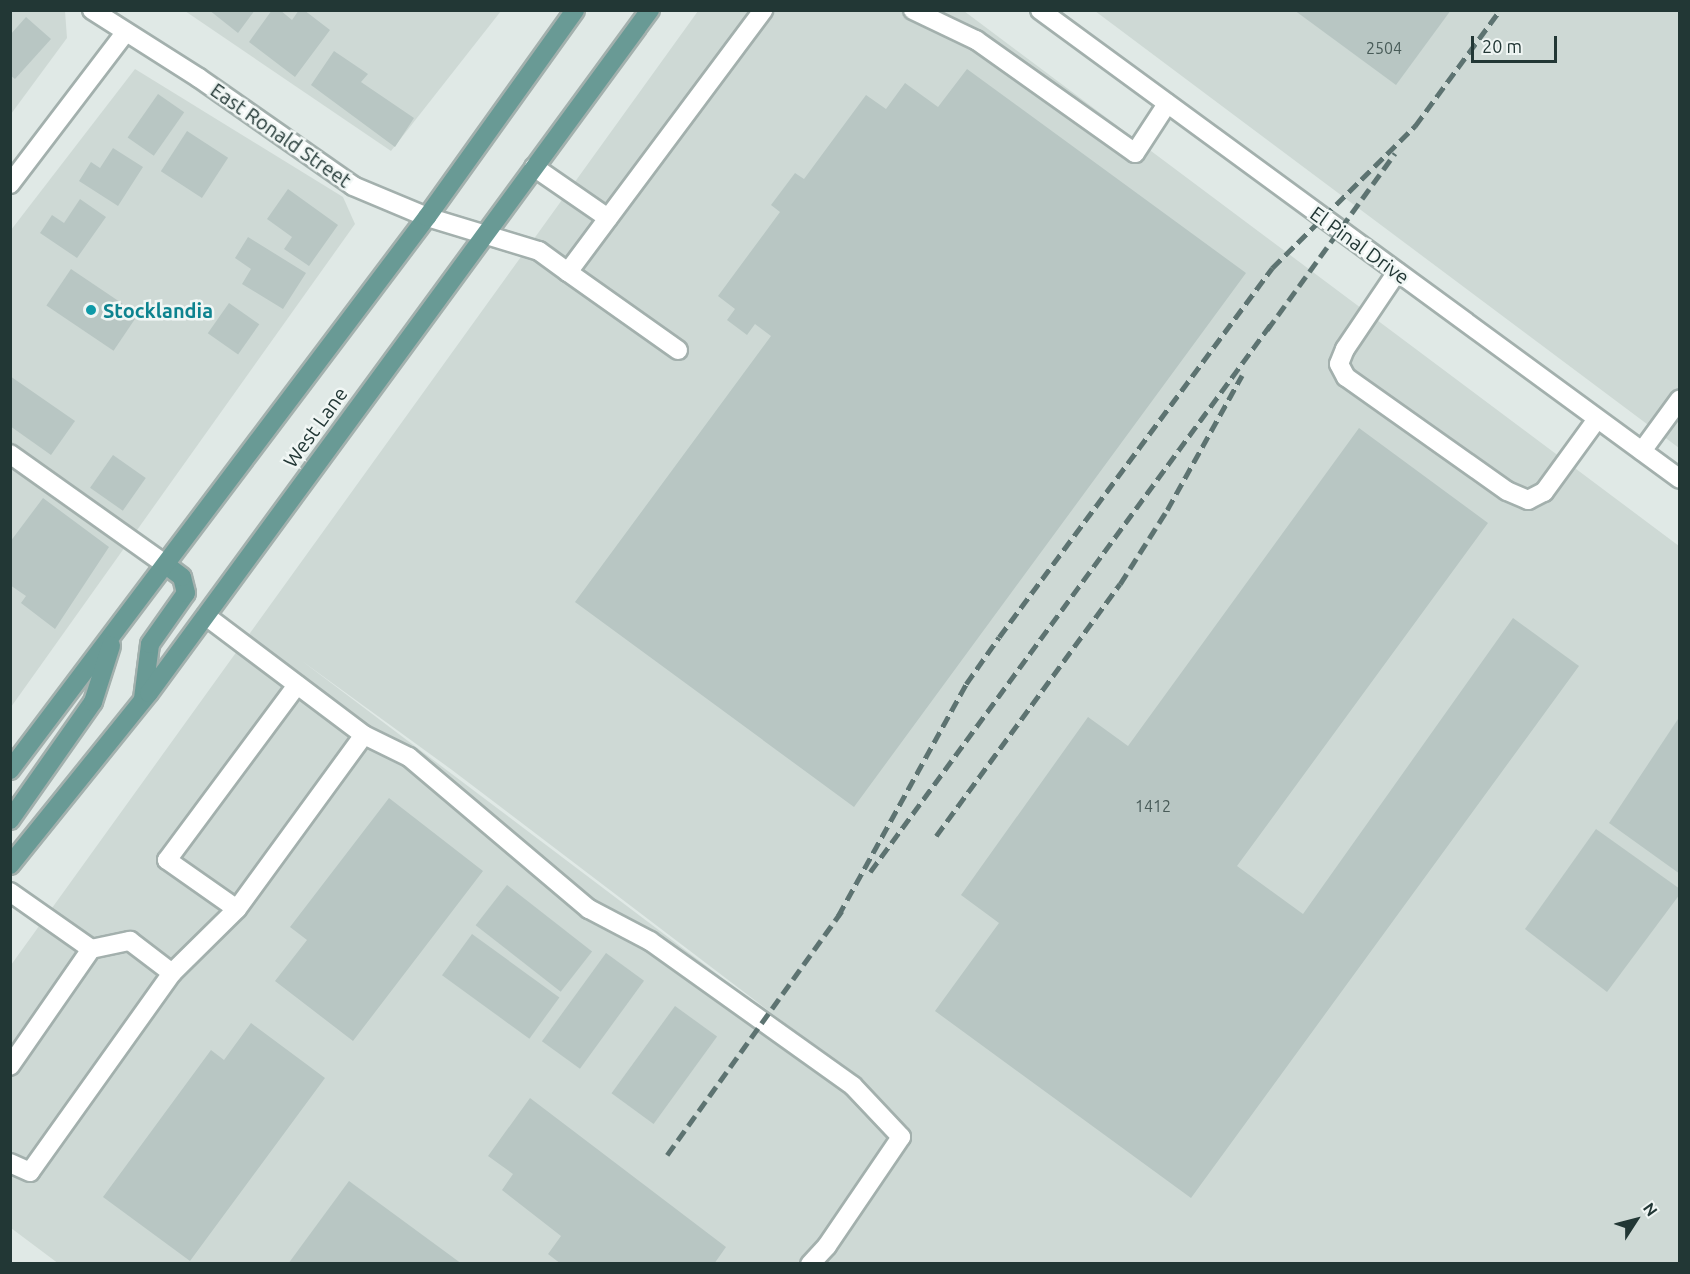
<!DOCTYPE html>
<html>
<head>
<meta charset="utf-8">
<style>
	body { margin:0 }
	#map { position:relative; width:1690px; height:1274px; overflow:hidden; background:#e0e9e6; font-family:Ubuntu,sans-serif }
	div>[style] { position:absolute }
	.built>* { inset:0; background:#ced9d5 }
	.building>* { inset:0; background:#b8c6c3; transform-origin:0 0 }
	.roads { filter:drop-shadow(2px 0 #a3b0ad) drop-shadow(-2px 0 #a3b0ad) drop-shadow(0 2px #a3b0ad) drop-shadow(0 -2px #a3b0ad) }
	.minor>* { height:18px; margin:-9px; padding:0 9px; transform-origin:9px; border-radius:9px; background:#fff }
	.major>* { height:18px; margin:-9px; padding:0 9px; transform-origin:9px; border-radius:9px; background:#699a95 }
	.rail>* { height:4.5px; margin-top:-2.25px; transform-origin:0; background:repeating-linear-gradient(90deg,#5d7371 0 12px,transparent 0 18px) }
	.dots>* { width:16px; height:16px; translate:-50% -50%; box-sizing:border-box; border:3px solid #f0f6f4; border-radius:50% }
	span { translate:-50% -50%; white-space:nowrap; text-align:center; line-height:1.15; -webkit-text-stroke:5px #f0f6f4; paint-order:stroke }
	.number-label { font-size:16px; color:#485b58 }
	.number-label span { -webkit-text-stroke-width:0 }
	.street-label { font-size:20px; color:#223735 }
	.culture-label { font-size:20px; color:#0d838f; font-weight:700 }
	.left { translate:0 -50%; text-align:left }
	.frame { position:absolute; inset:0; border:12px solid #223735; pointer-events:none }
	.north { position:absolute; left:1606px; top:1190px; width:60px; height:60px; -webkit-text-stroke:4px #f0f6f4; paint-order:stroke; rotate:54deg; font-size:16px; font-weight:700; line-height:24px; text-align:center; color:#223735 }
	.north::after { content:''; display:block; margin:auto; width:21px; height:27px; background:#223735; clip-path:polygon(50% 0,100% 100%,50% 72%,0 100%) }
	.scale { position:absolute; left:1471px; top:36px; width:86px; height:27px; box-sizing:border-box; border:3px solid #223735; border-top:0; padding-left:8px; font-size:18px; line-height:21px; white-space:nowrap; color:#223735; -webkit-text-stroke:4px #f0f6f4; paint-order:stroke }
</style>
</head>
<body>
<div id="map">
	<div class="built">
		<i style="clip-path:polygon(11px 11px,65px 11px,67px 38px,11px 114px)"></i>
		<i style="clip-path:polygon(185px 11px,501px 11px,391px 151px)"></i>
		<i style="clip-path:polygon(evenodd,698px 11px,964px 11px,1679px 546px,1679px 1263px,59px 1264px,11px 1228px,11px 965px,698px 11px,302px 661px,452px 770px,840px 1065px,839px 1066px,302px 661px)"></i>
		<i style="clip-path:polygon(1095px 11px,1679px 11px,1679px 448px)"></i>
		<i style="clip-path:polygon(135px 69px,343px 197px,355px 224px,11px 707px,11px 230px)"></i>
	</div>
	<div class="building">
		<i style="clip-path:polygon(209px 10px,255px 10px,238px 33px)"></i>
		<i style="clip-path:polygon(272px 10px,280px 10px,292px 20px,299px 10px,304px 10px,330px 30px,295px 77px,249px 42px)"></i>
		<i style="clip-path:polygon(1294px 10px,1451px 10px,1396px 85px)"></i>
		<i style="clip-path:polygon(26px 17px,51px 39px,15px 79px,10px 75px,10px 35px)"></i>
		<i style="clip-path:polygon(334px 51px,368px 74px,361px 82px,414px 118px,395px 147px,311px 85px)"></i>
		<i style="clip-path:polygon(967px 69px,1246px 273px,854px 807px,575px 602px,771px 336px,755px 324px,747px 335px,727px 320px,735px 309px,718px 296px,780px 212px,771px 205px,795px 173px,804px 179px,866px 95px,886px 109px,905px 83px,938px 107px)"></i>
		<i style="left:158px;top:94px;width:32px;height:53px;rotate:35deg"></i>
		<i style="left:187px;top:131px;width:49px;height:48px;rotate:33deg"></i>
		<i style="clip-path:polygon(113px 148px,143px 167px,118px 206px,79px 181px,91px 162px,100px 168px)"></i>
		<i style="clip-path:polygon(288px 189px,338px 225px,309px 266px,284px 249px,292px 237px,267px 219px)"></i>
		<i style="clip-path:polygon(80px 199px,106px 217px,77px 258px,40px 233px,52px 215px,64px 223px)"></i>
		<i style="clip-path:polygon(248px 237px,306px 273px,283px 309px,242px 284px,251px 269px,235px 258px)"></i>
		<i style="left:71px;top:269px;width:81px;height:44px;rotate:34deg"></i>
		<i style="left:229px;top:303px;width:37px;height:37px;rotate:35deg"></i>
		<i style="clip-path:polygon(10px 376px,75px 421px,51px 455px,10px 426px)"></i>
		<i style="clip-path:polygon(1359px 428px,1488px 523px,1237px 866px,1303px 914px,1513px 618px,1579px 666px,1191px 1198px,935px 1011px,999px 923px,961px 895px,1088px 717px,1128px 746px)"></i>
		<i style="left:113px;top:455px;width:40px;height:40px;rotate:35deg"></i>
		<i style="clip-path:polygon(43px 498px,109px 547px,55px 629px,21px 603px,26px 596px,10px 585px,10px 542px)"></i>
		<i style="clip-path:polygon(1680px 716px,1680px 874px,1609px 823px)"></i>
		<i style="clip-path:polygon(389px 798px,483px 871px,353px 1041px,275px 981px,307px 940px,290px 927px)"></i>
		<i style="clip-path:polygon(1596px 829px,1680px 889px,1680px 894px,1607px 992px,1525px 929px)"></i>
		<i style="left:507px;top:885px;width:108px;height:51px;rotate:38deg"></i>
		<i style="left:472px;top:934px;width:108px;height:51px;rotate:36deg"></i>
		<i style="left:606px;top:953px;width:47px;height:109px;rotate:36deg"></i>
		<i style="left:675px;top:1006px;width:52px;height:108px;rotate:36deg"></i>
		<i style="clip-path:polygon(251px 1023px,325px 1078px,190px 1261px,103px 1197px,211px 1050px,224px 1060px)"></i>
		<i style="clip-path:polygon(530px 1098px,726px 1247px,714px 1264px,561px 1264px,548px 1254px,561px 1236px,502px 1190px,513px 1174px,488px 1156px)"></i>
		<i style="clip-path:polygon(349px 1181px,462px 1264px,288px 1264px)"></i>
	</div>
	<div class="roads">
		<div class="minor">
			<i style="left:92px;top:10px;width:127px;rotate:32.4deg"></i>
			<i style="left:199px;top:78px;width:188px;rotate:35deg"></i>
			<i style="left:353px;top:186px;width:80px;rotate:22.7deg"></i>
			<i style="left:427px;top:217px;width:117px;rotate:16.9deg"></i>
			<i style="left:539px;top:251px;width:36px;rotate:36deg"></i>
			<i style="left:913px;top:10px;width:70px;rotate:25.5deg"></i>
			<i style="left:976px;top:40px;width:195px;rotate:35.4deg"></i>
			<i style="left:1135px;top:153px;width:59px;rotate:-56.9deg"></i>
			<i style="left:1040px;top:10px;width:793px;rotate:36.23deg"></i>
			<i style="left:534px;top:167px;width:90px;rotate:34.6deg"></i>
			<i style="left:10px;top:184px;width:191px;rotate:-52.7deg"></i>
			<i style="left:1397px;top:272px;width:93px;rotate:124deg"></i>
			<i style="left:1345px;top:349px;width:16px;rotate:112deg"></i>
			<i style="left:1339px;top:364px;width:15px;rotate:62deg"></i>
			<i style="left:1346px;top:377px;width:197px;rotate:35.3deg"></i>
			<i style="left:1507px;top:491px;width:23px;rotate:23deg"></i>
			<i style="left:1528px;top:500px;width:18px;rotate:-27deg"></i>
			<i style="left:1544px;top:492px;width:90px;rotate:-54deg"></i>
			<i style="left:678px;top:350px;width:135px;rotate:-144.7deg"></i>
			<i style="left:568px;top:272px;width:327px;rotate:-53.3deg"></i>
			<i style="left:1642px;top:451px;width:64px;rotate:-53.8deg"></i>
			<i style="left:10px;top:454px;width:191px;rotate:35.4deg"></i>
			<i style="left:206px;top:616px;width:198px;rotate:37deg"></i>
			<i style="left:364px;top:735px;width:50px;rotate:26.1deg"></i>
			<i style="left:409px;top:757px;width:236px;rotate:40.2deg"></i>
			<i style="left:589px;top:909px;width:69px;rotate:27.7deg"></i>
			<i style="left:650px;top:941px;width:249px;rotate:35.5deg"></i>
			<i style="left:853px;top:1086px;width:70px;rotate:46.7deg"></i>
			<i style="left:901px;top:1137px;width:132px;rotate:124.2deg"></i>
			<i style="left:827px;top:1246px;width:25px;rotate:133deg"></i>
			<i style="left:297px;top:685px;width:218px;rotate:126.6deg"></i>
			<i style="left:167px;top:860px;width:85px;rotate:35deg"></i>
			<i style="left:237px;top:909px;width:215px;rotate:-53.9deg"></i>
			<i style="left:10px;top:892px;width:99px;rotate:35.1deg"></i>
			<i style="left:172px;top:973px;width:91px;rotate:-44.6deg"></i>
			<i style="left:10px;top:1066px;width:142px;rotate:-55.3deg"></i>
			<i style="left:91px;top:949px;width:40px;rotate:-12deg"></i>
			<i style="left:130px;top:941px;width:53px;rotate:37.3deg"></i>
			<i style="left:172px;top:973px;width:244px;rotate:125.5deg"></i>
			<i style="left:30px;top:1172px;width:22px;rotate:-156deg"></i>
		</div>
		<div class="major">
			<i style="left:143px;top:699px;width:55px;rotate:-82.7deg"></i>
			<i style="left:150px;top:644px;width:62px;rotate:-54.8deg"></i>
			<i style="left:186px;top:593px;width:16px;rotate:-104deg"></i>
			<i style="left:182px;top:577px;width:20px;rotate:-143deg"></i>
			<i style="left:10px;top:770px;width:693px;rotate:-52.98deg"></i>
			<i style="left:427px;top:217px;width:254px;rotate:-54.4deg"></i>
			<i style="left:10px;top:820px;width:144px;rotate:-54.9deg"></i>
			<i style="left:93px;top:702px;width:59px;rotate:-72.2deg"></i>
			<i style="left:10px;top:865px;width:221px;rotate:-51.1deg"></i>
			<i style="left:149px;top:693px;width:847px;rotate:-53.74deg"></i>
		</div>
	</div>
	<div class="rail">
		<i style="left:1267px;top:330px;width:218px;rotate:-54.1deg"></i>
		<i style="left:936px;top:836px;width:312px;rotate:-53.9deg"></i>
		<i style="left:1120px;top:584px;width:88px;rotate:-57.6deg"></i>
		<i style="left:1167px;top:510px;width:154px;rotate:-60.9deg"></i>
		<i style="left:870px;top:872px;width:678px;rotate:-53.82deg"></i>
		<i style="left:838px;top:916px;width:265px;rotate:-61.1deg"></i>
		<i style="left:966px;top:684px;width:57px;rotate:-54.9deg"></i>
		<i style="left:999px;top:637px;width:459px;rotate:-53.5deg"></i>
		<i style="left:1272px;top:268px;width:202px;rotate:-44.8deg"></i>
		<i style="left:1415px;top:126px;width:144px;rotate:-53.8deg"></i>
		<i style="left:667px;top:1155px;width:304px;rotate:-54.4deg"></i>
	</div>
	<div class="dots">
		<i style="left:91px;top:310px;background:#0f9aa8"></i>
	</div>
	<div class="number-label">
		<span style="left:1384px;top:48px">2504</span>
		<span style="left:1153px;top:806px">1412</span>
	</div>
	<div class="street-label">
		<span style="left:281px;top:135px;rotate:35deg">East Ronald Street</span>
		<span style="left:1360px;top:245px;rotate:36deg">El Pinal Drive</span>
		<span style="left:315px;top:427px;rotate:-54deg">West Lane</span>
	</div>
	<div class="culture-label">
		<span class="left" style="left:103px;top:310px">Stocklandia</span>
	</div>
	<div class="frame"></div>
	<div class="north">N</div>
	<div class="scale">20 m</div>
</div>
</body>
</html>
